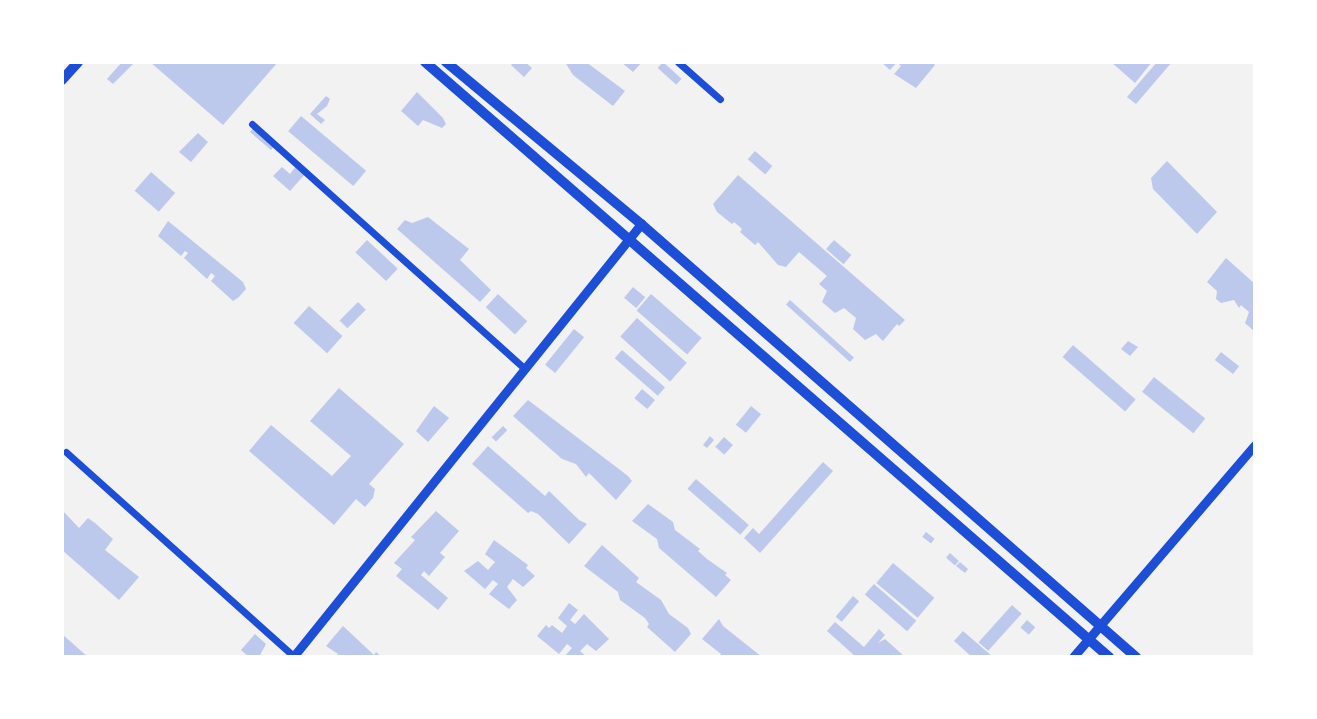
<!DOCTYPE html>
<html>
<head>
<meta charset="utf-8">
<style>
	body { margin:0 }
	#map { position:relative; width:1317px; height:719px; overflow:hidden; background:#f2f2f2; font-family:"DejaVu Sans",sans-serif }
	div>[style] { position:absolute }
	.building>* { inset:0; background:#bdc9ec; transform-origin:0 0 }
	.minor>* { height:7px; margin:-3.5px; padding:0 3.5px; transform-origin:3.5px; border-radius:3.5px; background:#1d4ed8 }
	.tertiary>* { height:9px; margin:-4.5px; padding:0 4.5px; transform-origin:4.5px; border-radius:4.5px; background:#1d4ed8 }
	.secondary>* { height:10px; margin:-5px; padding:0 5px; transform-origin:5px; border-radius:5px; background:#1d4ed8 }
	span { translate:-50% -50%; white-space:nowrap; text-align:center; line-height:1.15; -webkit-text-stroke:6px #fff; paint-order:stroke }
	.frame { position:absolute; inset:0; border:64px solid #fff; pointer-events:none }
</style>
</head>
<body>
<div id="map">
	<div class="building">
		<i style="clip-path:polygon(122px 62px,135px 62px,113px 84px,107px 79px)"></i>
		<i style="clip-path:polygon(150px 62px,278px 62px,223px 125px)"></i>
		<i style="clip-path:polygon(514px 62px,525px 62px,532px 68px,524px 77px,511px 65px)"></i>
		<i style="clip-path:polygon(565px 62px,586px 62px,625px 91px,613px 106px,573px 75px)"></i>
		<i style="clip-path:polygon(621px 62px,642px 62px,633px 72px)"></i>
		<i style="left:663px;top:62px;width:25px;height:8px;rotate:42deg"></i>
		<i style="clip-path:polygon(881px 62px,932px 62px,935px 65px,916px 88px,894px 74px,901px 66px,897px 62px,890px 70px)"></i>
		<i style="clip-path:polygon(1111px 62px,1152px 62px,1135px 83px)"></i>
		<i style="clip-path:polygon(1157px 62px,1172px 62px,1136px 104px,1127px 97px)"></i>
		<i style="clip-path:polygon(417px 92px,443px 118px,446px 124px,442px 128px,423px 120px,418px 126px,401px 111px)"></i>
		<i style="clip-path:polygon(326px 96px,330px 99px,327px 106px,317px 114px,325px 120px,321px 124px,310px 114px)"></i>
		<i style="left:301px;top:116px;width:85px;height:20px;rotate:40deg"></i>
		<i style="clip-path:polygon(256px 125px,276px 144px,271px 150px,250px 132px)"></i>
		<i style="clip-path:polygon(198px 133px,208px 142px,191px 162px,179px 152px)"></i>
		<i style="left:755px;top:151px;width:23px;height:11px;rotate:41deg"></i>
		<i style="clip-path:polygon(1167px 161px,1217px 212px,1197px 234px,1153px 189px,1151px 178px)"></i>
		<i style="clip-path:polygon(297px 165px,306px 173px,290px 191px,273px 176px,282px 167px,290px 174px)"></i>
		<i style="left:151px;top:172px;width:32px;height:25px;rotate:41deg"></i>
		<i style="clip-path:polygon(738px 175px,905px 320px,899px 326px,897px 324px,883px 341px,876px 334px,865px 340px,853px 329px,856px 318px,844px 308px,835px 313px,822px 302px,827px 291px,819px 284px,827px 276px,799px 252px,786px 267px,778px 265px,758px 242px,755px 245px,740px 232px,742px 229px,734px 222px,732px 224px,717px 212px,713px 204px)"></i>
		<i style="clip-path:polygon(428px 217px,469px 249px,460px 260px,491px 290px,480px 302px,397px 229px,405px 220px,412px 223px)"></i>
		<i style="clip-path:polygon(168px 221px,243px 282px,246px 289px,239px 297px,233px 301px,211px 281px,215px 276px,211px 273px,207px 279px,184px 258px,188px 253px,185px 251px,181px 256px,158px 236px)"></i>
		<i style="left:367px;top:240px;width:42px;height:17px;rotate:43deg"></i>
		<i style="left:834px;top:240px;width:23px;height:12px;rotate:41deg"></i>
		<i style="clip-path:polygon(1226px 258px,1255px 284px,1255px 332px,1245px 323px,1249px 312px,1241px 305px,1239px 308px,1234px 300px,1221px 303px,1216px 299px,1217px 291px,1207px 282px)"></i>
		<i style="left:633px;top:287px;width:16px;height:14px;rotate:40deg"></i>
		<i style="left:498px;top:294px;width:40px;height:18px;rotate:43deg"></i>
		<i style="left:651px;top:294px;width:67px;height:22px;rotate:41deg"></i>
		<i style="left:790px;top:300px;width:86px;height:6px;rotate:42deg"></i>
		<i style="left:358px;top:302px;width:11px;height:26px;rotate:45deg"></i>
		<i style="left:309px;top:306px;width:45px;height:23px;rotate:42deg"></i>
		<i style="left:637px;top:318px;width:67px;height:25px;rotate:42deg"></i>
		<i style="left:574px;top:329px;width:13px;height:46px;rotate:39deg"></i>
		<i style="clip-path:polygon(1128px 341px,1138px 347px,1130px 356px,1121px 349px)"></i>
		<i style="left:1073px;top:345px;width:83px;height:16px;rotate:41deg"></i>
		<i style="left:622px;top:350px;width:57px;height:11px;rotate:41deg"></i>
		<i style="left:1221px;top:352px;width:23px;height:10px;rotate:38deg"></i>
		<i style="left:1154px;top:377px;width:66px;height:19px;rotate:39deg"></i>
		<i style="clip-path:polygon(339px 388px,404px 444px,369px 484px,375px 489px,373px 498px,365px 507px,356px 499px,334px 525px,249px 451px,271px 425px,332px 476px,351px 456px,310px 421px)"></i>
		<i style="left:642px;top:389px;width:17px;height:12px;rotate:40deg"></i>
		<i style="clip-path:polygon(528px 400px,628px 476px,632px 481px,616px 500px,589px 473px,586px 477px,576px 464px,562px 459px,513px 416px)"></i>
		<i style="clip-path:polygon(434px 406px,449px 418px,428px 442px,416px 431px)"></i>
		<i style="left:751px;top:406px;width:13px;height:24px;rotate:39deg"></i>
		<i style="left:503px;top:426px;width:6px;height:16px;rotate:45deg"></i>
		<i style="clip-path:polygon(710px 436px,714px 440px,707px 448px,703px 445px)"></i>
		<i style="left:724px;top:437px;width:12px;height:13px;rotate:42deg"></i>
		<i style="clip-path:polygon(488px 446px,545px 496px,549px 491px,579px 520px,587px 524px,569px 544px,538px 514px,531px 511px,528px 513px,472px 464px)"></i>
		<i style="clip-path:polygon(823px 462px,833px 471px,760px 553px,744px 538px,753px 528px,759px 534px)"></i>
		<i style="left:696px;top:479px;width:70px;height:13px;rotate:41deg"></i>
		<i style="clip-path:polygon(648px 504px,673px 522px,675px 530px,700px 549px,698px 551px,707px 559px,727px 573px,725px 575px,731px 580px,716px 597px,659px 548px,657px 539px,632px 521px)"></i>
		<i style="clip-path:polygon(62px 510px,79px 528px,88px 518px,95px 523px,113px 539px,105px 550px,139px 577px,119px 600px,62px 550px)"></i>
		<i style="clip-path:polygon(436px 511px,459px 531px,440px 553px,445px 557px,429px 576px,424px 571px,421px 575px,448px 598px,438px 610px,396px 576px,402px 569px,394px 563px,415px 540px,411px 537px)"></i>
		<i style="left:926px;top:532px;width:11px;height:6px;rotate:38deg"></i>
		<i style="clip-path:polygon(494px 540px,528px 565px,526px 568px,535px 576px,523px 587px,513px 579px,507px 587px,517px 600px,509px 609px,489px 594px,498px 584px,493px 580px,485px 589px,464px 571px,478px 561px,488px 570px,495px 562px,485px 554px)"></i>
		<i style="clip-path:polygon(602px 545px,639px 578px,636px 582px,661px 600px,669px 614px,688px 628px,691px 634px,675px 652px,647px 627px,649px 624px,645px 618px,620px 600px,618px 592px,584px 566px)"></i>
		<i style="left:950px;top:553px;width:12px;height:6px;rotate:42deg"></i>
		<i style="clip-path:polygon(960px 562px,968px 569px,965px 573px,956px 566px)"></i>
		<i style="left:893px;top:563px;width:54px;height:26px;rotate:40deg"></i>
		<i style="left:874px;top:584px;width:56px;height:14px;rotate:41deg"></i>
		<i style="left:853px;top:596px;width:8px;height:27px;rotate:40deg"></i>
		<i style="clip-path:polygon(569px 603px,578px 610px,570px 620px,575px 624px,584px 614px,609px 639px,596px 651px,587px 644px,580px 651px,587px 657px,564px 657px,572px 648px,567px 644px,559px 654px,537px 636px,546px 625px,549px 628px,552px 625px,562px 633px,567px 626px,558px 618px)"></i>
		<i style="left:1012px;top:605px;width:13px;height:50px;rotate:42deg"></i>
		<i style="clip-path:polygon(719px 619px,723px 626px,762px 657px,719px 657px,721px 654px,702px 639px)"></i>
		<i style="left:1027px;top:620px;width:11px;height:10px;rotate:41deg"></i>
		<i style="clip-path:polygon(835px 622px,864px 647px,879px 629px,885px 635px,878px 643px,885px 639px,905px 657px,856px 657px,827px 631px)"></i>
		<i style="clip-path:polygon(343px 626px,374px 655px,376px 652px,382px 657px,336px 657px,338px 654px,326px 646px)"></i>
		<i style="clip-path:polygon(963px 631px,993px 657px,972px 657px,954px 641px)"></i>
		<i style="clip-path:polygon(62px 634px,88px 657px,63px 657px)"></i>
		<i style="clip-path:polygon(255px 634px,266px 644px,259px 657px,249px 657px,241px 650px)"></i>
	</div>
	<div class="minor">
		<i style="left:678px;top:62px;width:56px;rotate:41.4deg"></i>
		<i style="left:252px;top:124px;width:367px;rotate:41.9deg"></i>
		<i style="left:66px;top:452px;width:305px;rotate:41.9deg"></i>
	</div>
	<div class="tertiary">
		<i style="left:293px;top:657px;width:556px;rotate:-51.21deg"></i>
		<i style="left:1073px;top:657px;width:279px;rotate:-49.4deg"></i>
	</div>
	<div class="secondary">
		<i style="left:425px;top:62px;width:907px;rotate:41.02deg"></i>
		<i style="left:446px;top:62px;width:254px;rotate:39.7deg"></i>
		<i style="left:641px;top:224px;width:658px;rotate:41.18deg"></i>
		<i style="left:62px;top:80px;width:24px;rotate:-48deg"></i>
	</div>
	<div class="frame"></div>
</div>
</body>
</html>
